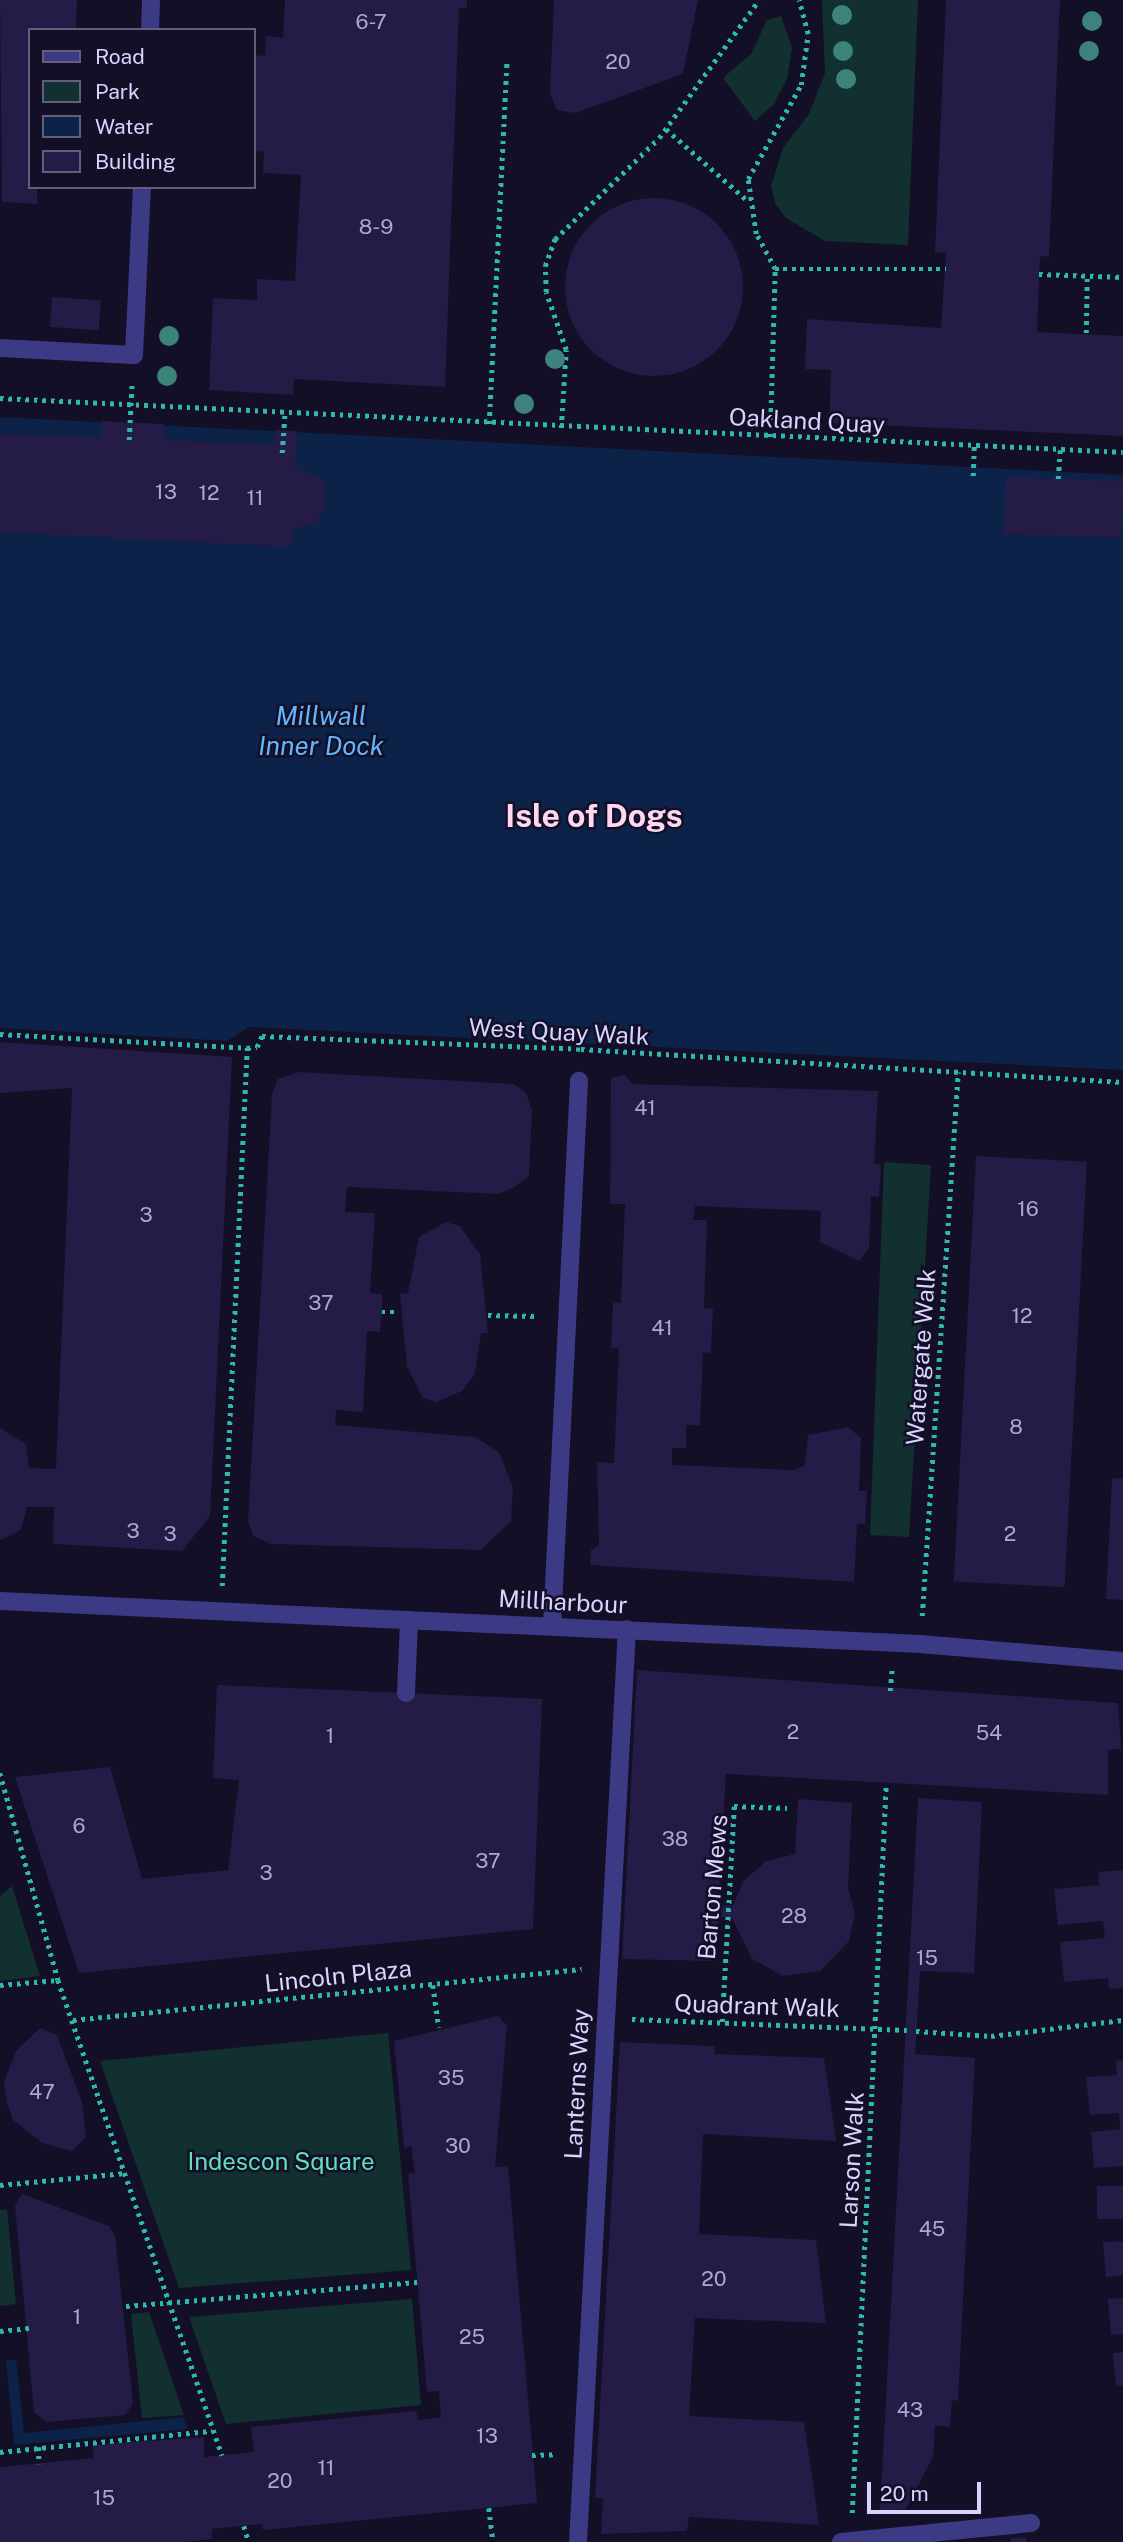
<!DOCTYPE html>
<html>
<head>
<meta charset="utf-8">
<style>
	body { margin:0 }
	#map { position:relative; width:1123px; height:2542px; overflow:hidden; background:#130f26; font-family:"Public Sans",sans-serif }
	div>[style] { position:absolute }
	.green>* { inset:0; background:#12302f }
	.water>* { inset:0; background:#0c2248 }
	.building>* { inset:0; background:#241b47; transform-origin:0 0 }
	.round { border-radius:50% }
	.path>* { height:4.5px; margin-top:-2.25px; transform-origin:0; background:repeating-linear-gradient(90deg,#2fb8b0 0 3.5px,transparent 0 8.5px) }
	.lane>* { height:18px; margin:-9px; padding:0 9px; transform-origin:9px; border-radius:9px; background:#3d3a85 }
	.street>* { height:18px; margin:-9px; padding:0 9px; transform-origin:9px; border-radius:9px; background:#3d3a85 }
	.trees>* { width:20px; height:20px; margin:-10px; border-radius:50%; background:#3d827b }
	span { translate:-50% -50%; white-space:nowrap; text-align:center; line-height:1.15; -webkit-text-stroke:5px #130f26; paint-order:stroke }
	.number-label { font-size:21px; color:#aca6d1 }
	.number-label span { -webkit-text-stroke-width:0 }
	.street-label { font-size:24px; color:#d9d4ff }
	.park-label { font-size:24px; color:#5fe0c0 }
	.water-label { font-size:26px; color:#62b6ff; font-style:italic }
	.district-label { font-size:32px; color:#ffd6f0; font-weight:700 }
	.legend { position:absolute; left:28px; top:28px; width:228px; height:161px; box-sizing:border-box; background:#130f26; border:2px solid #625e7d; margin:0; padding:9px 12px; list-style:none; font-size:21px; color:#d9d4ff }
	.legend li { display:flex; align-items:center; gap:14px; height:35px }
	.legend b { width:35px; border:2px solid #625e7d }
	.scale { position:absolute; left:867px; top:2482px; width:114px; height:32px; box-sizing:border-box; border:4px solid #d9d4ff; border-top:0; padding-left:9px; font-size:21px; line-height:24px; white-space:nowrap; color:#d9d4ff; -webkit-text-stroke:5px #130f26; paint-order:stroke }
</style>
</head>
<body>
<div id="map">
	<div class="green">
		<i style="clip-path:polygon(822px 0,918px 0,908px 245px,825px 241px,786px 218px,775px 203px,771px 186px,783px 148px,809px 114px,825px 73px)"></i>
		<i style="clip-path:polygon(781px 16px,792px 48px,787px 79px,774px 104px,755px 121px,723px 78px,751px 54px,767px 20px)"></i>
		<i style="clip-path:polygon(884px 1162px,931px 1165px,909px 1537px,870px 1535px)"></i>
		<i style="clip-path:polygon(12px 1886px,40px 1976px,0 1981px,0 1896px)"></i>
		<i style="clip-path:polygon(388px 2033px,411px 2270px,179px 2288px,100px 2061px)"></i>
		<i style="clip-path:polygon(7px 2209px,16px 2304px,0 2306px,0 2210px)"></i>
		<i style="clip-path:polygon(412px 2299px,421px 2405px,226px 2424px,189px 2317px)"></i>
		<i style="clip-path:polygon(149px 2312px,184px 2415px,142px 2418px,131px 2314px)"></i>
	</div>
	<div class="water">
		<i style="clip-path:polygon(0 417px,1123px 475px,1123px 1070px,248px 1027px,227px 1041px,0 1028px)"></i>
		<i style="clip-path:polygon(6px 2360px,16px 2360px,24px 2433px,184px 2417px,187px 2429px,14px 2445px)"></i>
	</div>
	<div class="building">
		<i style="clip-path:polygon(0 0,77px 0,76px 30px,30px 30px,30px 187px,37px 187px,37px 204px,2px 202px)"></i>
		<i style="clip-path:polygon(285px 0,467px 0,467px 8px,459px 8px,445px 387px,294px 379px,293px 395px,209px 390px,213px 298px,257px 300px,257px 279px,295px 281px,301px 175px,263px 173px,264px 152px,254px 151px,254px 55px,265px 56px,266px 36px,283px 38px)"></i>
		<i style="clip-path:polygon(554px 0,698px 0,683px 74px,575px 113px,557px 110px,550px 93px)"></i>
		<i style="clip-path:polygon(946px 0,1060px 0,1049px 257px,1040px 256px,1037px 332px,1123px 336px,1123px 436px,829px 423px,831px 370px,805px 369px,807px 319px,941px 328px,946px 252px,935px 253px)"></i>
		<i class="round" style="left:565px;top:198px;width:178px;height:178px"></i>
		<i style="left:52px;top:297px;width:49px;height:30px;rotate:4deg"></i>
		<i style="clip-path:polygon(102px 421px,164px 424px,163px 440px,274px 445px,275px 430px,297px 431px,295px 468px,322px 478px,327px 508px,313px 525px,293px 528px,292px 547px,0 532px,0 434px,101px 438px)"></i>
		<i style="left:1006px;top:477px;width:117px;height:57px;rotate:2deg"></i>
		<i style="clip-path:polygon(0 1042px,232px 1057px,210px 1516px,182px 1551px,53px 1544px,54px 1507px,27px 1507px,21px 1530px,0 1540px,0 1428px,26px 1444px,29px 1468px,56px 1469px,72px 1088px,0 1093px)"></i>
		<i style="clip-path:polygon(299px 1072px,514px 1084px,526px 1093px,532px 1110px,529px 1176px,513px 1188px,498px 1194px,347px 1187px,345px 1212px,375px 1213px,370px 1293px,382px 1294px,382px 1312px,380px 1332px,367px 1331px,363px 1412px,336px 1410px,335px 1425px,475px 1437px,499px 1452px,513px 1487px,511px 1521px,481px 1550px,271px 1544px,253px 1536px,248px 1521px,272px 1094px,278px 1079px)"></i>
		<i style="clip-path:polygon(625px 1075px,632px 1084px,878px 1091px,874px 1164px,881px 1164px,879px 1197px,871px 1196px,869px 1248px,859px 1261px,820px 1242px,821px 1211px,695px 1206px,693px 1220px,707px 1220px,704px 1308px,713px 1309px,711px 1353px,703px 1352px,700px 1425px,686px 1425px,686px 1448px,672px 1448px,672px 1465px,795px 1470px,805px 1465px,808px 1435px,848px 1427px,861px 1438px,859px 1491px,867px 1491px,865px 1524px,857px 1524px,854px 1582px,590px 1565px,591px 1550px,599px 1545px,597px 1462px,614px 1463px,619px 1349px,611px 1348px,613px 1303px,621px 1303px,625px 1204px,610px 1204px,611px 1078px)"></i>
		<i style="left:976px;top:1156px;width:111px;height:426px;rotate:3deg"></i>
		<i style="clip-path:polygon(446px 1222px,460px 1226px,480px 1254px,488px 1333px,481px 1333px,475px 1374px,462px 1391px,436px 1402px,423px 1398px,407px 1367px,400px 1294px,408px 1293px,419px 1237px)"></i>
		<i style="clip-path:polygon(1112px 1478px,1123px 1479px,1123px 1600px,1106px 1599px)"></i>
		<i style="clip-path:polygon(637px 1670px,1118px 1703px,1121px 1749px,1108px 1750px,1108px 1795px,726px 1774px,718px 1905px,733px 1906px,743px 1882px,766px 1861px,795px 1854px,798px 1799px,852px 1803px,848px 1888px,855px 1914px,849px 1941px,820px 1971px,783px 1976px,752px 1959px,732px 1918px,719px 1917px,714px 1961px,622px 1959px)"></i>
		<i style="clip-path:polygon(217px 1685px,542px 1699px,533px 1929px,79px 1973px,15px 1777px,110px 1767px,142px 1879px,228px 1870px,239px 1780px,213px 1778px)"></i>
		<i style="clip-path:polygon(918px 1798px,982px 1802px,974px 1973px,920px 1971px,915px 2054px,975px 2058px,958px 2401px,952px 2400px,950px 2427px,935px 2426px,933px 2457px,906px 2509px,880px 2511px)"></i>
		<i style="clip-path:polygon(1123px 1870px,1123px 1988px,1109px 1989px,1108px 1978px,1064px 1982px,1060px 1942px,1105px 1938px,1103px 1921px,1058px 1925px,1054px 1889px,1099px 1885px,1098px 1872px)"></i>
		<i style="clip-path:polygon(498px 2016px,507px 2025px,495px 2167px,508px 2166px,537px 2503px,263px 2530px,262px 2524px,212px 2529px,212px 2539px,184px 2542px,0 2542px,0 2467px,94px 2458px,92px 2445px,204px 2437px,204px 2457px,254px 2452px,251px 2427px,416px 2411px,418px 2420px,441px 2417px,439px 2391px,427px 2392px,408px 2174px,415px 2173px,411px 2146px,404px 2148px,394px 2041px)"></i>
		<i style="clip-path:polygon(40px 2028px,57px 2035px,82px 2102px,86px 2137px,72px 2151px,42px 2143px,13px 2120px,7px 2103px,4px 2082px,16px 2051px)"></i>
		<i style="clip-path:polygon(620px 2042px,715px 2046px,714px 2054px,824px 2058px,836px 2141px,703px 2134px,699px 2234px,816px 2240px,826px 2323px,695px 2318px,689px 2416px,804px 2422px,819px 2525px,689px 2517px,687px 2531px,601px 2534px,603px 2498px,595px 2498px)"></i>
		<i style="clip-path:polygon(1123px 2060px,1123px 2166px,1094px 2168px,1091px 2132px,1120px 2129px,1119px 2113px,1090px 2115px,1086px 2077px,1117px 2075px,1116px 2061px)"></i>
		<i style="left:1123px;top:2186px;width:33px;height:26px;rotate:90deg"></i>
		<i style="clip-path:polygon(22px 2194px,109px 2226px,115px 2236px,133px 2404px,125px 2415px,47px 2422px,34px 2412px,15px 2205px)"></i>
		<i style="clip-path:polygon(1123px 2241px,1123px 2275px,1106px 2277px,1103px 2242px)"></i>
		<i style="clip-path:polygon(1123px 2298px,1123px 2334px,1111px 2335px,1108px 2299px)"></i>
		<i style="clip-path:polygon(1123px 2352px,1123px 2386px,1116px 2386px,1113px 2353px)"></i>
		<i style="clip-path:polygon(1026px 2537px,1026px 2542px,1011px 2542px,1011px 2538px)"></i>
	</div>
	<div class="path">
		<i style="left:666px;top:129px;width:106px;rotate:41.2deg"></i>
		<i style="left:775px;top:269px;width:40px;rotate:-118deg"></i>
		<i style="left:756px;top:234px;width:56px;rotate:-98.3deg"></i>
		<i style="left:748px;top:179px;width:108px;rotate:-60.6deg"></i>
		<i style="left:801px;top:85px;width:51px;rotate:-82.2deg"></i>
		<i style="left:808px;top:34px;width:35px;rotate:-105deg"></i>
		<i style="left:1039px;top:274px;width:84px;rotate:2deg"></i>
		<i style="left:1086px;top:333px;width:58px;rotate:-89deg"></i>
		<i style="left:0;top:398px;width:1124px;rotate:2.75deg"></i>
		<i style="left:489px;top:424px;width:365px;rotate:-87.2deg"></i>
		<i style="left:561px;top:428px;width:78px;rotate:-86.3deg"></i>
		<i style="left:566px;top:350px;width:61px;rotate:-109deg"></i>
		<i style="left:546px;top:292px;width:26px;rotate:-92deg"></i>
		<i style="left:545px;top:266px;width:29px;rotate:-70deg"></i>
		<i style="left:555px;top:239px;width:145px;rotate:-44.2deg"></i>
		<i style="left:659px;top:138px;width:170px;rotate:-54.1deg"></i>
		<i style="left:770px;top:437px;width:168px;rotate:-88.3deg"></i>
		<i style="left:775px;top:269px;width:171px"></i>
		<i style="left:129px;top:440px;width:59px;rotate:-87.1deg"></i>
		<i style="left:282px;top:453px;width:39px;rotate:-86deg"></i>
		<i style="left:973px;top:476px;width:30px;rotate:-88deg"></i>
		<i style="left:1058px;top:479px;width:29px;rotate:-86deg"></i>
		<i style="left:0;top:1034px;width:247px;rotate:3.2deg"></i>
		<i style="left:247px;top:1048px;width:10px;rotate:-6deg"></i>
		<i style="left:257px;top:1047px;width:12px;rotate:-66deg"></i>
		<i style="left:262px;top:1036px;width:319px;rotate:2.3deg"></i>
		<i style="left:581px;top:1049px;width:543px;rotate:3.48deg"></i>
		<i style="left:382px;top:1312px;width:17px"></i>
		<i style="left:488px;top:1315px;width:51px;rotate:1.1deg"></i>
		<i style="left:222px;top:1586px;width:539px;rotate:-87.34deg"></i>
		<i style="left:922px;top:1616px;width:545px;rotate:-86.21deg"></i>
		<i style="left:890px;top:1691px;width:21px;rotate:-85deg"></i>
		<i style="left:0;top:1773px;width:215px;rotate:74.3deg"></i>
		<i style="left:58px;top:1980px;width:503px;rotate:70.95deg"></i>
		<i style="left:0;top:1985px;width:58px;rotate:-4.9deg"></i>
		<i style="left:433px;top:1985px;width:43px;rotate:82.1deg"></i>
		<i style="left:632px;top:2019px;width:275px;rotate:2.3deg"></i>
		<i style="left:73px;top:2020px;width:511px;rotate:-5.73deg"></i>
		<i style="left:722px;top:2022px;width:216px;rotate:-86.8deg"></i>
		<i style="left:734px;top:1806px;width:53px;rotate:2.2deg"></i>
		<i style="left:916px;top:2031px;width:75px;rotate:3.8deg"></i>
		<i style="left:991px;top:2036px;width:133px;rotate:-6.9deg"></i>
		<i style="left:0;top:2185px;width:126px;rotate:-5.5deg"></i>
		<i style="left:126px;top:2306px;width:292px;rotate:-4.7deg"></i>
		<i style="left:0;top:2331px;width:29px;rotate:-6deg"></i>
		<i style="left:39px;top:2447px;width:17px;rotate:90deg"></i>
		<i style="left:0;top:2452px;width:213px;rotate:-5.7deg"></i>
		<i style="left:532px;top:2455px;width:24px;rotate:-2deg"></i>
		<i style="left:489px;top:2508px;width:34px;rotate:83deg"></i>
		<i style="left:852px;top:2513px;width:731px;rotate:-87.33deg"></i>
		<i style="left:244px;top:2526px;width:17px;rotate:73deg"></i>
	</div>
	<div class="lane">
		<i style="left:150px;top:30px;width:30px;rotate:-88deg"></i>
		<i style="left:0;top:348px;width:134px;rotate:3deg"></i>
		<i style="left:134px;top:355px;width:168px;rotate:-87.3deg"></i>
		<i style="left:552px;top:1626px;width:546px;rotate:-87.16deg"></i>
		<i style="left:406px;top:1693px;width:73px;rotate:-87.6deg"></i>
		<i style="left:578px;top:2542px;width:914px;rotate:-86.93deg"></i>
		<i style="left:841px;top:2542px;width:191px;rotate:-5.7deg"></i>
	</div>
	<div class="street">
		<i style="left:0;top:1601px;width:921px;rotate:2.68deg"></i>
		<i style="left:920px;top:1644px;width:204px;rotate:4.8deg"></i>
	</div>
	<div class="trees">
		<i style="left:842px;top:15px"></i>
		<i style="left:1092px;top:21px"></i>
		<i style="left:843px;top:51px"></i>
		<i style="left:1089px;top:51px"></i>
		<i style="left:846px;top:79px"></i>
		<i style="left:169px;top:336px"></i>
		<i style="left:555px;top:359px"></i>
		<i style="left:167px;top:376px"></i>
		<i style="left:524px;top:404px"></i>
	</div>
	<div class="number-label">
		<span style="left:371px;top:22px">6-7</span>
		<span style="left:618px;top:62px">20</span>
		<span style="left:376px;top:227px">8-9</span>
		<span style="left:166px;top:492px">13</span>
		<span style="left:209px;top:493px">12</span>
		<span style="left:255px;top:498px">11</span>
		<span style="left:645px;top:1108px">41</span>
		<span style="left:1028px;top:1209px">16</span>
		<span style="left:146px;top:1215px">3</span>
		<span style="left:321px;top:1303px">37</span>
		<span style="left:1022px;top:1316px">12</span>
		<span style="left:662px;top:1328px">41</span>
		<span style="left:1016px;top:1427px">8</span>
		<span style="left:133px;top:1531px">3</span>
		<span style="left:170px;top:1534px">3</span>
		<span style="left:1010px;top:1534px">2</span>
		<span style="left:793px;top:1732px">2</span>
		<span style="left:989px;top:1733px">54</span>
		<span style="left:330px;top:1736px">1</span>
		<span style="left:79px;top:1826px">6</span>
		<span style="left:675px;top:1839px">38</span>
		<span style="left:488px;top:1861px">37</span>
		<span style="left:266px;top:1873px">3</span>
		<span style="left:794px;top:1916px">28</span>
		<span style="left:927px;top:1958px">15</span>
		<span style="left:451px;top:2078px">35</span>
		<span style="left:42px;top:2092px">47</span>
		<span style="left:458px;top:2146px">30</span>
		<span style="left:932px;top:2229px">45</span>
		<span style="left:714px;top:2279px">20</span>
		<span style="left:77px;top:2317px">1</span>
		<span style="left:472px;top:2337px">25</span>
		<span style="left:910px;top:2410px">43</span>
		<span style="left:487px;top:2436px">13</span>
		<span style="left:326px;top:2468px">11</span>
		<span style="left:280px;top:2481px">20</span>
		<span style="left:104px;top:2498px">15</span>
	</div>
	<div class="street-label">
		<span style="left:807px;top:421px;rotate:3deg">Oakland Quay</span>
		<span style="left:559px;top:1032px;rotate:3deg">West Quay Walk</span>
		<span style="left:921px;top:1357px;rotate:-86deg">Watergate Walk</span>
		<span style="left:563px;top:1602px;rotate:3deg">Millharbour</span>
		<span style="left:713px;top:1887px;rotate:-85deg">Barton Mews</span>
		<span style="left:338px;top:1976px;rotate:-6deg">Lincoln Plaza</span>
		<span style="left:757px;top:2006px;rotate:2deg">Quadrant Walk</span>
		<span style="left:577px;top:2084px;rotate:-87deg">Lanterns Way</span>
		<span style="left:852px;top:2160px;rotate:-87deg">Larson Walk</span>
	</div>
	<div class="park-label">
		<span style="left:281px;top:2162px">Indescon Square</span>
	</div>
	<div class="water-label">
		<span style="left:321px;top:731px">Millwall<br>Inner Dock</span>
	</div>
	<div class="district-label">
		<span style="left:594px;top:816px">Isle of Dogs</span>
	</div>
	<ul class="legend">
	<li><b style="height:9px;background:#3d3a85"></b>Road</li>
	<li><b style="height:19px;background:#12302f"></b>Park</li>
	<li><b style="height:19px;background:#0c2248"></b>Water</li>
	<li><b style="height:19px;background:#241b47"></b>Building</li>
	</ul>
	<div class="scale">20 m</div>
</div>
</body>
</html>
